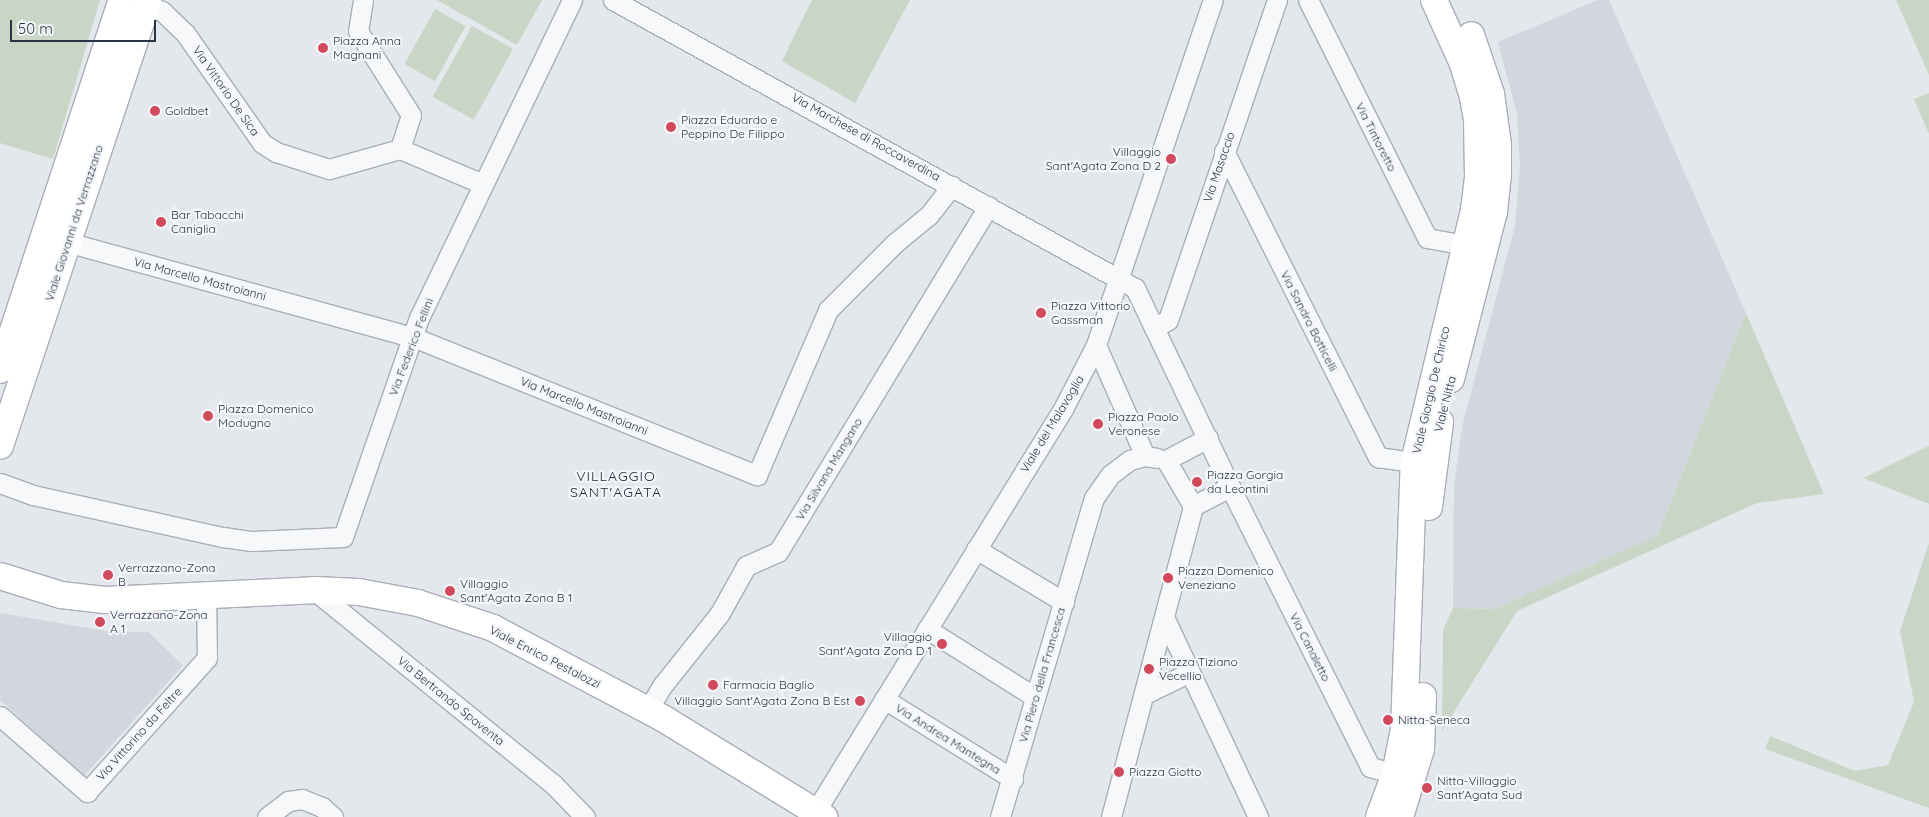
<!DOCTYPE html>
<html>
<head>
<meta charset="utf-8">
<style>
	body { margin:0 }
	#map { position:relative; width:1929px; height:817px; overflow:hidden; background:#e4e7ec; font-family:Quicksand,sans-serif }
	div>[style] { position:absolute }
	.built>* { inset:0; background:#d2d6de }
	.green>* { inset:0; background:#c9d6c5; transform-origin:0 0 }
	.roads { filter:drop-shadow(1px 0 #a9aeb7) drop-shadow(-1px 0 #a9aeb7) drop-shadow(0 1px #a9aeb7) drop-shadow(0 -1px #a9aeb7) }
	.street>* { height:19px; margin:-9.5px; padding:0 9.5px; transform-origin:9.5px; border-radius:9.5px; background:#f7f8fa }
	.secondary>* { height:26px; margin:-13px; padding:0 13px; transform-origin:13px; border-radius:13px; background:#fff }
	.dots>* { width:14px; height:14px; translate:-50% -50%; box-sizing:border-box; border:2px solid #f4f6f9; border-radius:50% }
	span { translate:-50% -50%; white-space:nowrap; text-align:center; line-height:1.15; -webkit-text-stroke:4.5px #f4f6f9; paint-order:stroke }
	.poi-label { font-size:12px; color:#2b3445 }
	.left { translate:0 -50%; text-align:left }
	.right { translate:-100% -50%; text-align:right }
	.street-label { font-size:12px; color:#2b3445 }
	.neighbourhood-label { font-size:14px; color:#1d2536; letter-spacing:1px }
	.scale { position:absolute; left:10px; top:20px; width:146px; height:22px; box-sizing:border-box; border:2px solid #2b3445; border-top:0; padding-left:6px; font-size:15px; line-height:18px; white-space:nowrap; color:#2b3445; -webkit-text-stroke:4px #f4f6f9; paint-order:stroke }
</style>
</head>
<body>
<div id="map">
	<div class="built">
		<i style="clip-path:polygon(1598px 0,1609px 0,1746px 313px,1658px 535px,1495px 609px,1453px 608px,1454px 486px,1462px 427px,1515px 226px,1520px 167px,1517px 114px,1498px 42px)"></i>
		<i style="clip-path:polygon(0 613px,113px 632px,148px 632px,183px 665px,84px 776px,0 700px)"></i>
	</div>
	<div class="green">
		<i style="clip-path:polygon(0 0,100px 0,53px 159px,0 143px)"></i>
		<i style="clip-path:polygon(437px 0,542px 0,517px 45px)"></i>
		<i style="clip-path:polygon(812px 0,910px 0,855px 103px,782px 61px)"></i>
		<i style="clip-path:polygon(1896px 0,1929px 0,1929px 75px)"></i>
		<i style="left:435px;top:9px;width:35px;height:63px;rotate:29deg"></i>
		<i style="left:472px;top:26px;width:47px;height:81px;rotate:29deg"></i>
		<i style="clip-path:polygon(1929px 93px,1929px 134px,1914px 99px)"></i>
		<i style="clip-path:polygon(1746px 313px,1824px 494px,1757px 503px,1517px 611px,1442px 731px,1443px 630px,1453px 608px,1495px 609px,1658px 535px)"></i>
		<i style="clip-path:polygon(1929px 446px,1929px 504px,1863px 478px)"></i>
		<i style="clip-path:polygon(1929px 543px,1929px 808px,1765px 749px,1770px 736px,1855px 771px,1888px 765px,1914px 702px,1900px 631px)"></i>
	</div>
	<div class="roads">
		<div class="street">
			<i style="left:363px;top:0;width:31px;rotate:99deg"></i>
			<i style="left:358px;top:31px;width:99px;rotate:57.8deg"></i>
			<i style="left:411px;top:115px;width:36px;rotate:108deg"></i>
			<i style="left:613px;top:0;width:596px;rotate:28.89deg"></i>
			<i style="left:1135px;top:288px;width:241px;rotate:64.4deg"></i>
			<i style="left:1239px;top:505px;width:293px;rotate:63.4deg"></i>
			<i style="left:1370px;top:767px;width:39px;rotate:15deg"></i>
			<i style="left:1308px;top:0;width:266px;rotate:63.4deg"></i>
			<i style="left:1427px;top:238px;width:50px;rotate:10.4deg"></i>
			<i style="left:146px;top:6px;width:17px;rotate:17deg"></i>
			<i style="left:162px;top:11px;width:32px;rotate:44deg"></i>
			<i style="left:185px;top:33px;width:134px;rotate:55deg"></i>
			<i style="left:262px;top:143px;width:17px;rotate:33deg"></i>
			<i style="left:276px;top:152px;width:56px;rotate:17.8deg"></i>
			<i style="left:329px;top:169px;width:74px;rotate:-15.7deg"></i>
			<i style="left:400px;top:149px;width:90px;rotate:22.9deg"></i>
			<i style="left:1224px;top:151px;width:343px;rotate:63.3deg"></i>
			<i style="left:1378px;top:457px;width:49px;rotate:8.3deg"></i>
			<i style="left:56px;top:239px;width:370px;rotate:15.4deg"></i>
			<i style="left:413px;top:337px;width:371px;rotate:21.9deg"></i>
			<i style="left:757px;top:475px;width:180px;rotate:-66.7deg"></i>
			<i style="left:828px;top:310px;width:95px;rotate:-45deg"></i>
			<i style="left:895px;top:243px;width:44px;rotate:-39.5deg"></i>
			<i style="left:929px;top:215px;width:37px;rotate:-52deg"></i>
			<i style="left:1154px;top:328px;width:16px;rotate:-30deg"></i>
			<i style="left:1168px;top:320px;width:338px;rotate:-71.2deg"></i>
			<i style="left:1096px;top:345px;width:121px;rotate:66.2deg"></i>
			<i style="left:1145px;top:456px;width:12px;rotate:9deg"></i>
			<i style="left:1208px;top:438px;width:47px;rotate:152.4deg"></i>
			<i style="left:1166px;top:460px;width:53px;rotate:59.6deg"></i>
			<i style="left:1193px;top:506px;width:42px;rotate:-27.2deg"></i>
			<i style="left:0;top:483px;width:35px;rotate:20deg"></i>
			<i style="left:33px;top:495px;width:195px;rotate:12.5deg"></i>
			<i style="left:223px;top:537px;width:29px;rotate:8deg"></i>
			<i style="left:252px;top:541px;width:91px;rotate:-2.5deg"></i>
			<i style="left:343px;top:537px;width:232px;rotate:-70.9deg"></i>
			<i style="left:419px;top:318px;width:353px;rotate:-64.3deg"></i>
			<i style="left:976px;top:549px;width:103px;rotate:31.1deg"></i>
			<i style="left:314px;top:590px;width:308px;rotate:39.1deg"></i>
			<i style="left:553px;top:784px;width:46px;rotate:45.9deg"></i>
			<i style="left:1165px;top:619px;width:219px;rotate:64.8deg"></i>
			<i style="left:927px;top:629px;width:128px;rotate:32.2deg"></i>
			<i style="left:1145px;top:694px;width:50px;rotate:-26.1deg"></i>
			<i style="left:884px;top:699px;width:152px;rotate:31.8deg"></i>
			<i style="left:648px;top:710px;width:28px;rotate:-60deg"></i>
			<i style="left:662px;top:686px;width:93px;rotate:-51.5deg"></i>
			<i style="left:720px;top:613px;width:54px;rotate:-61deg"></i>
			<i style="left:746px;top:566px;width:35px;rotate:-24deg"></i>
			<i style="left:778px;top:552px;width:405px;rotate:-58.7deg"></i>
			<i style="left:0;top:716px;width:116px;rotate:41.1deg"></i>
			<i style="left:87px;top:792px;width:180px;rotate:-48.2deg"></i>
			<i style="left:207px;top:658px;width:62px;rotate:-90.9deg"></i>
			<i style="left:815px;top:812px;width:475px;rotate:-58.4deg"></i>
			<i style="left:1064px;top:407px;width:70px;rotate:-62.7deg"></i>
			<i style="left:1096px;top:345px;width:364px;rotate:-71.3deg"></i>
			<i style="left:267px;top:817px;width:26px;rotate:-37deg"></i>
			<i style="left:288px;top:801px;width:14px;rotate:-8deg"></i>
			<i style="left:302px;top:799px;width:22px;rotate:22deg"></i>
			<i style="left:322px;top:807px;width:15px;rotate:42deg"></i>
			<i style="left:1000px;top:817px;width:333px;rotate:-73.6deg"></i>
			<i style="left:1094px;top:498px;width:28px;rotate:-55deg"></i>
			<i style="left:1110px;top:475px;width:25px;rotate:-37deg"></i>
			<i style="left:1130px;top:460px;width:16px;rotate:-15deg"></i>
			<i style="left:1111px;top:817px;width:322px;rotate:-75.2deg"></i>
		</div>
		<div class="secondary">
			<i style="left:0;top:370px;width:390px;rotate:-71.8deg"></i>
			<i style="left:1451px;top:379px;width:172px;rotate:-75.6deg"></i>
			<i style="left:1494px;top:212px;width:36px;rotate:-84deg"></i>
			<i style="left:1498px;top:176px;width:31px;rotate:-90deg"></i>
			<i style="left:1498px;top:145px;width:51px;rotate:-97.8deg"></i>
			<i style="left:1491px;top:94px;width:62px;rotate:-108.7deg"></i>
			<i style="left:0;top:446px;width:470px;rotate:-71.6deg"></i>
			<i style="left:1429px;top:507px;width:86px;rotate:-82.6deg"></i>
			<i style="left:0;top:576px;width:64px;rotate:17.3deg"></i>
			<i style="left:61px;top:595px;width:44px;rotate:6.5deg"></i>
			<i style="left:105px;top:600px;width:209px;rotate:-2.7deg"></i>
			<i style="left:314px;top:590px;width:45px;rotate:2.5deg"></i>
			<i style="left:359px;top:592px;width:60px;rotate:10.6deg"></i>
			<i style="left:418px;top:603px;width:79px;rotate:18.4deg"></i>
			<i style="left:493px;top:628px;width:194px;rotate:28deg"></i>
			<i style="left:664px;top:719px;width:188px;rotate:31.5deg"></i>
			<i style="left:1379px;top:817px;width:46px;rotate:-69.6deg"></i>
			<i style="left:1395px;top:774px;width:46px;rotate:-78.7deg"></i>
			<i style="left:1404px;top:729px;width:267px;rotate:-87.9deg"></i>
			<i style="left:1414px;top:462px;width:259px;rotate:-76.6deg"></i>
			<i style="left:1474px;top:210px;width:34px;rotate:-83deg"></i>
			<i style="left:1478px;top:176px;width:56px;rotate:-91deg"></i>
			<i style="left:1477px;top:120px;width:23px;rotate:-100deg"></i>
			<i style="left:1473px;top:97px;width:34px;rotate:-107deg"></i>
			<i style="left:1463px;top:64px;width:70px;rotate:-114.4deg"></i>
			<i style="left:1400px;top:817px;width:71px;rotate:-72.8deg"></i>
			<i style="left:1421px;top:749px;width:53px;rotate:-87.8deg"></i>
		</div>
	</div>
	<div class="dots">
		<i style="left:323px;top:48px;background:#d1495b"></i>
		<i style="left:155px;top:111px;background:#d1495b"></i>
		<i style="left:671px;top:127px;background:#d1495b"></i>
		<i style="left:1171px;top:159px;background:#d1495b"></i>
		<i style="left:161px;top:222px;background:#d1495b"></i>
		<i style="left:1041px;top:313px;background:#d1495b"></i>
		<i style="left:208px;top:416px;background:#d1495b"></i>
		<i style="left:1098px;top:424px;background:#d1495b"></i>
		<i style="left:1197px;top:482px;background:#d1495b"></i>
		<i style="left:108px;top:575px;background:#d1495b"></i>
		<i style="left:1168px;top:578px;background:#d1495b"></i>
		<i style="left:450px;top:591px;background:#d1495b"></i>
		<i style="left:100px;top:622px;background:#d1495b"></i>
		<i style="left:942px;top:644px;background:#d1495b"></i>
		<i style="left:1149px;top:669px;background:#d1495b"></i>
		<i style="left:713px;top:685px;background:#d1495b"></i>
		<i style="left:860px;top:701px;background:#d1495b"></i>
		<i style="left:1388px;top:720px;background:#d1495b"></i>
		<i style="left:1119px;top:772px;background:#d1495b"></i>
		<i style="left:1427px;top:788px;background:#d1495b"></i>
	</div>
	<div class="poi-label">
		<span class="left" style="left:333px;top:48px">Piazza Anna<br>Magnani</span>
		<span class="left" style="left:165px;top:111px">Goldbet</span>
		<span class="left" style="left:681px;top:127px">Piazza Eduardo e<br>Peppino De Filippo</span>
		<span class="right" style="left:1161px;top:159px">Villaggio<br>Sant'Agata Zona D 2</span>
		<span class="left" style="left:171px;top:222px">Bar Tabacchi<br>Caniglia</span>
		<span class="left" style="left:1051px;top:313px">Piazza Vittorio<br>Gassman</span>
		<span class="left" style="left:218px;top:416px">Piazza Domenico<br>Modugno</span>
		<span class="left" style="left:1108px;top:424px">Piazza Paolo<br>Veronese</span>
		<span class="left" style="left:1207px;top:482px">Piazza Gorgia<br>da Leontini</span>
		<span class="left" style="left:118px;top:575px">Verrazzano-Zona<br>B</span>
		<span class="left" style="left:1178px;top:578px">Piazza Domenico<br>Veneziano</span>
		<span class="left" style="left:460px;top:591px">Villaggio<br>Sant'Agata Zona B 1</span>
		<span class="left" style="left:110px;top:622px">Verrazzano-Zona<br>A 1</span>
		<span class="right" style="left:932px;top:644px">Villaggio<br>Sant'Agata Zona D 1</span>
		<span class="left" style="left:1159px;top:669px">Piazza Tiziano<br>Vecellio</span>
		<span class="left" style="left:723px;top:685px">Farmacia Baglio</span>
		<span class="right" style="left:850px;top:701px">Villaggio Sant'Agata Zona B Est</span>
		<span class="left" style="left:1398px;top:720px">Nitta-Seneca</span>
		<span class="left" style="left:1129px;top:772px">Piazza Giotto</span>
		<span class="left" style="left:1437px;top:788px">Nitta-Villaggio<br>Sant'Agata Sud</span>
	</div>
	<div class="street-label">
		<span style="left:226px;top:91px;rotate:55deg">Via Vittorio De Sica</span>
		<span style="left:866px;top:137px;rotate:29deg">Via Marchese di Roccaverdina</span>
		<span style="left:1376px;top:137px;rotate:63deg">Via Tintoretto</span>
		<span style="left:1219px;top:167px;rotate:-71deg">Via Masaccio</span>
		<span style="left:74px;top:223px;rotate:-72deg">Viale Giovanni da Verrazzano</span>
		<span style="left:200px;top:279px;rotate:15deg">Via Marcello Mastroianni</span>
		<span style="left:1309px;top:321px;rotate:63deg">Via Sandro Botticelli</span>
		<span style="left:411px;top:347px;rotate:-69deg">Via Federico Fellini</span>
		<span style="left:1431px;top:390px;rotate:-77deg">Viale Giorgio De Chirico</span>
		<span style="left:1445px;top:404px;rotate:-76deg">Viale Nitta</span>
		<span style="left:584px;top:406px;rotate:22deg">Via Marcello Mastroianni</span>
		<span style="left:1052px;top:424px;rotate:-59deg">Viale dei Malavoglia</span>
		<span style="left:829px;top:469px;rotate:-59deg">Via Silvana Mangano</span>
		<span style="left:1310px;top:647px;rotate:63deg">Via Canaletto</span>
		<span style="left:545px;top:657px;rotate:27deg">Viale Enrico Pestalozzi</span>
		<span style="left:1042px;top:675px;rotate:-74deg">Via Piero della Francesca</span>
		<span style="left:451px;top:701px;rotate:39deg">Via Bertrando Spaventa</span>
		<span style="left:139px;top:734px;rotate:-48deg">Via Vittorino da Feltre</span>
		<span style="left:948px;top:739px;rotate:32deg">Via Andrea Mantegna</span>
	</div>
	<div class="neighbourhood-label">
		<span style="left:616px;top:484px">VILLAGGIO<br>SANT'AGATA</span>
	</div>
	<div class="scale">50 m</div>
</div>
</body>
</html>
